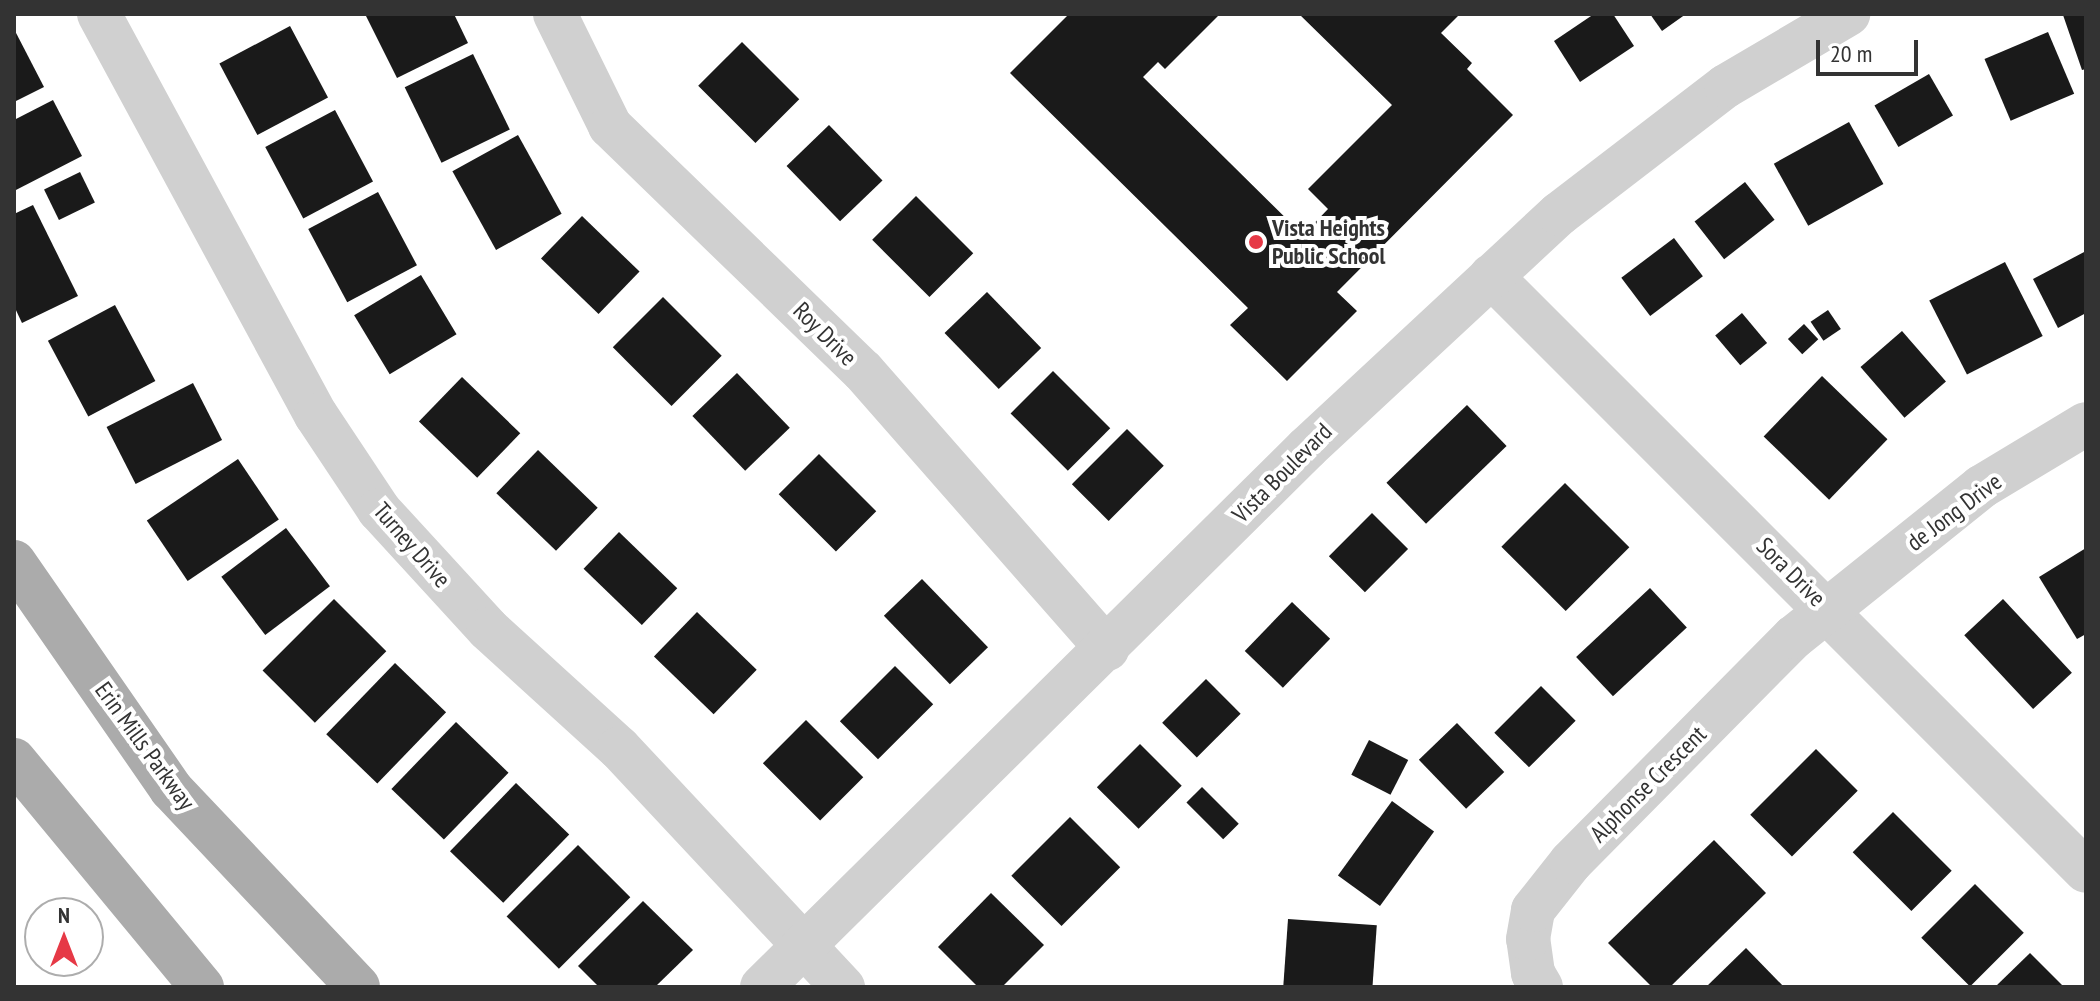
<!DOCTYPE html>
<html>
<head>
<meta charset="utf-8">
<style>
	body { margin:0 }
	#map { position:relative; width:2100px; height:1001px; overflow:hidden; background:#fff; font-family:"PT Sans Narrow",sans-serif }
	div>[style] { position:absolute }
	.building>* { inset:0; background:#1a1a1a; transform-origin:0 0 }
	.minor>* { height:44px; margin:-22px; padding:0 22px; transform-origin:22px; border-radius:22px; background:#d0d0d0 }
	.major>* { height:44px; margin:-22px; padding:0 22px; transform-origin:22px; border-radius:22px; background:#ababab }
	.dots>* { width:22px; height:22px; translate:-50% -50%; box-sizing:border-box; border:4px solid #fff; border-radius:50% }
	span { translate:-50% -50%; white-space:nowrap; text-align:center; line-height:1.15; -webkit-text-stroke:8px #fff; paint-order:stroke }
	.poi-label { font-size:24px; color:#333; font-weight:700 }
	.left { translate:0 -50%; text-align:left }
	.street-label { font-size:24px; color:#333 }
	.frame { position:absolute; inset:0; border:16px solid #333; pointer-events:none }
	.north { position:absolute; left:24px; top:897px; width:80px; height:80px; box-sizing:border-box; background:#fff; border:2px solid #adadad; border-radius:50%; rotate:0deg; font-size:22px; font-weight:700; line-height:32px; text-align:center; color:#333 }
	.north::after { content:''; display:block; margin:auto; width:28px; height:36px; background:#e63946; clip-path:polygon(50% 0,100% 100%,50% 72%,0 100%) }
	.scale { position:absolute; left:1816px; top:40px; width:102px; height:36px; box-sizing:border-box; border:4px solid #333; border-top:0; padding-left:10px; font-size:24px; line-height:28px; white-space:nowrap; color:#333; -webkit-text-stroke:6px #fff; paint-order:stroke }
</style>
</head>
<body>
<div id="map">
	<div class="building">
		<i style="clip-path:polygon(365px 14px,454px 14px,468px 43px,397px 78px)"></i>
		<i style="clip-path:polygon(1069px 14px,1220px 14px,1165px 69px,1158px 62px,1143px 77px,1303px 235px,1328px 209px,1308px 189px,1392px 105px,1299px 14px,1460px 14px,1441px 33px,1472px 63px,1467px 69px,1513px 115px,1337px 292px,1357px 311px,1287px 381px,1230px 325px,1248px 308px,1010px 73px)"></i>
		<i style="clip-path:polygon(1594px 14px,1613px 14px,1634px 46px,1580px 82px,1554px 41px)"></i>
		<i style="clip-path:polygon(1650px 14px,1686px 14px,1662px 31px)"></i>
		<i style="clip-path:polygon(2086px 14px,2086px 69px,2082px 70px,2063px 15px)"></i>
		<i style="left:290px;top:26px;width:81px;height:80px;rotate:62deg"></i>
		<i style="clip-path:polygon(14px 29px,44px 87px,14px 102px)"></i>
		<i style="left:2048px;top:32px;width:67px;height:69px;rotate:67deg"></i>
		<i style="left:742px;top:42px;width:81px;height:62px;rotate:45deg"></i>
		<i style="left:473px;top:54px;width:84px;height:76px;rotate:64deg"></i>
		<i style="left:1929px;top:74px;width:48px;height:63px;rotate:60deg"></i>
		<i style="clip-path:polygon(53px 100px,82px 156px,14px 191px,14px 120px)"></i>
		<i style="left:335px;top:110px;width:81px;height:79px;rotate:62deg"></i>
		<i style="left:1849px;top:122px;width:71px;height:86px;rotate:61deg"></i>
		<i style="left:829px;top:125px;width:77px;height:59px;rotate:46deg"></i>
		<i style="left:518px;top:135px;width:90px;height:75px;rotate:61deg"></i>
		<i style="left:80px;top:172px;width:34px;height:40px;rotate:64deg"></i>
		<i style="left:1745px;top:182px;width:48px;height:64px;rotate:52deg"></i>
		<i style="left:378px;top:192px;width:83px;height:79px;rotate:62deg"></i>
		<i style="left:916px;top:196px;width:81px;height:62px;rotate:45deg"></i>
		<i style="clip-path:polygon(33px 205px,78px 296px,22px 323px,14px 306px,14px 214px)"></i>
		<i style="left:582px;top:216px;width:80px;height:59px;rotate:44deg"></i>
		<i style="left:1674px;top:238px;width:48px;height:66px;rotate:53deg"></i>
		<i style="clip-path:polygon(2086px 251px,2086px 313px,2058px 328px,2033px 279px)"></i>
		<i style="left:2005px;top:262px;width:83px;height:85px;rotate:63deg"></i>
		<i style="left:421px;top:275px;width:69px;height:78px;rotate:59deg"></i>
		<i style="left:987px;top:292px;width:78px;height:59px;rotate:46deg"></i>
		<i style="left:663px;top:297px;width:83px;height:71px;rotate:45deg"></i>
		<i style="left:115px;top:305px;width:86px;height:76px;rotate:62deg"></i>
		<i style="left:1828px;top:310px;width:23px;height:21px;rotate:56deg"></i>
		<i style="left:1742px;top:313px;width:39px;height:35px;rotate:50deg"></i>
		<i style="left:1804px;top:324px;width:21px;height:22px;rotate:47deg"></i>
		<i style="left:1902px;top:331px;width:67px;height:55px;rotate:49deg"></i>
		<i style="left:1053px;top:371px;width:81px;height:60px;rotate:45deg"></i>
		<i style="left:737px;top:373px;width:76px;height:62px;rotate:46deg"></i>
		<i style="left:1822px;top:376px;width:91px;height:84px;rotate:44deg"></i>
		<i style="left:462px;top:377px;width:81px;height:62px;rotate:44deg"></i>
		<i style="left:193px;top:383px;width:64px;height:97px;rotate:63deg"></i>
		<i style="left:1467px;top:405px;width:57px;height:112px;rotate:46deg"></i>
		<i style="left:1127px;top:429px;width:52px;height:78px;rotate:45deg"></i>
		<i style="left:538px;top:450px;width:83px;height:60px;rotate:44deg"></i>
		<i style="left:819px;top:454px;width:81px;height:57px;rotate:45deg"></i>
		<i style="left:238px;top:459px;width:73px;height:110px;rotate:56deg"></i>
		<i style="left:1565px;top:483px;width:91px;height:90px;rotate:45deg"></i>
		<i style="left:1372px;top:513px;width:51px;height:61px;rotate:45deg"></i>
		<i style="left:286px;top:528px;width:73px;height:81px;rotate:53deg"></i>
		<i style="left:619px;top:532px;width:81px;height:51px;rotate:44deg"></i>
		<i style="clip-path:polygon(2086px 548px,2086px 634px,2077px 639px,2039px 577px)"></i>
		<i style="left:922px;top:579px;width:95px;height:53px;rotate:46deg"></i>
		<i style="left:1650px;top:588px;width:54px;height:101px;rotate:47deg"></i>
		<i style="left:334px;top:599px;width:74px;height:101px;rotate:45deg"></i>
		<i style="left:2003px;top:599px;width:101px;height:53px;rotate:47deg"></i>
		<i style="left:1292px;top:602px;width:53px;height:68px;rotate:44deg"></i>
		<i style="left:697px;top:612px;width:83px;height:62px;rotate:44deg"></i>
		<i style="left:395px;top:663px;width:71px;height:99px;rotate:44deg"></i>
		<i style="left:895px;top:666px;width:54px;height:78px;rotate:45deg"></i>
		<i style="left:1206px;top:679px;width:49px;height:62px;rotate:45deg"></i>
		<i style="left:1541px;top:686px;width:49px;height:66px;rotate:45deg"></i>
		<i style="left:806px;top:720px;width:81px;height:61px;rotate:45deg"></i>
		<i style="left:456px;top:722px;width:73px;height:93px;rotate:44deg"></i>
		<i style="left:1457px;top:723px;width:68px;height:53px;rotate:46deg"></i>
		<i style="left:1369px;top:740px;width:44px;height:39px;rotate:27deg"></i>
		<i style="left:1140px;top:744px;width:59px;height:61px;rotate:45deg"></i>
		<i style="left:1816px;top:749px;width:59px;height:93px;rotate:45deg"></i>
		<i style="left:516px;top:783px;width:74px;height:95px;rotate:44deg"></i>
		<i style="left:1202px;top:787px;width:52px;height:22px;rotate:45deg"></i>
		<i style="left:1392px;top:801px;width:52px;height:92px;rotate:36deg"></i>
		<i style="left:1893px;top:812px;width:83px;height:57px;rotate:45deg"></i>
		<i style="left:1070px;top:817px;width:71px;height:83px;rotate:45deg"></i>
		<i style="clip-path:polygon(1714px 840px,1766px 893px,1670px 987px,1652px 987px,1608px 943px)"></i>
		<i style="left:578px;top:845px;width:74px;height:101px;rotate:45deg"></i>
		<i style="left:1975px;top:884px;width:69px;height:76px;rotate:45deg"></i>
		<i style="clip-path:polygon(991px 893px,1044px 945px,1002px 987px,978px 987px,938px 947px)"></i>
		<i style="clip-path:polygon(643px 901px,693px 950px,655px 987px,599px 987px,578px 966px)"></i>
		<i style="left:1288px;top:919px;width:89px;height:68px;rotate:4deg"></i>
		<i style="clip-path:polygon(1746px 948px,1784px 987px,1706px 987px)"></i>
		<i style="clip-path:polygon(2030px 953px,2064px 987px,1995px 987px)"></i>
	</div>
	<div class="minor">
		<i style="left:99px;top:14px;width:456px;rotate:61.6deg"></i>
		<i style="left:316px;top:415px;width:114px;rotate:56.4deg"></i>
		<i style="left:379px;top:510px;width:161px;rotate:47.5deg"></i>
		<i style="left:488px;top:629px;width:177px;rotate:42.3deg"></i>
		<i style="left:619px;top:748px;width:328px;rotate:46.9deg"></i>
		<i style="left:555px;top:14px;width:125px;rotate:63.8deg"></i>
		<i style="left:610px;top:126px;width:352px;rotate:44.1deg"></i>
		<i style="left:863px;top:371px;width:370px;rotate:48.7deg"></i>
		<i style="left:1491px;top:276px;width:841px;rotate:45deg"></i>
		<i style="left:762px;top:987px;width:767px;rotate:-44.68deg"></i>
		<i style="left:1307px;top:448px;width:344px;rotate:-42.9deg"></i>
		<i style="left:1559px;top:214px;width:210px;rotate:-37.5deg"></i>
		<i style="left:1726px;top:86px;width:142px;rotate:-30.5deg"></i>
		<i style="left:1541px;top:987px;width:16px;rotate:-120deg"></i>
		<i style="left:1533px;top:973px;width:34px;rotate:-98deg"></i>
		<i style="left:1528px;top:939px;width:29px;rotate:-80deg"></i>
		<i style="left:1533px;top:910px;width:61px;rotate:-51.6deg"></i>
		<i style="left:1571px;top:862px;width:317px;rotate:-45.3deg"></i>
		<i style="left:1794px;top:637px;width:240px;rotate:-38.7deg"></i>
		<i style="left:1981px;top:487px;width:122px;rotate:-31deg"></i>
	</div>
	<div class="major">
		<i style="left:14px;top:562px;width:276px;rotate:55.3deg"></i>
		<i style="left:171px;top:789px;width:272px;rotate:46.6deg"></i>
		<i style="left:14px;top:760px;width:295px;rotate:50.4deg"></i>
	</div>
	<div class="dots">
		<i style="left:1256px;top:242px;background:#e63946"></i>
	</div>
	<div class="poi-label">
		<span class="left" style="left:1272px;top:242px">Vista Heights<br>Public School</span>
	</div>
	<div class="street-label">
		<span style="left:825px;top:334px;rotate:45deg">Roy Drive</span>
		<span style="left:1282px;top:473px;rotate:-45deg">Vista Boulevard</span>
		<span style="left:1954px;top:512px;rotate:-37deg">de Jong Drive</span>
		<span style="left:412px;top:545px;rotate:49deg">Turney Drive</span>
		<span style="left:1791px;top:572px;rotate:45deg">Sora Drive</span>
		<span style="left:145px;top:746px;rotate:54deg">Erin Mills Parkway</span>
		<span style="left:1648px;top:784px;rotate:-45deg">Alphonse Crescent</span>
	</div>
	<div class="frame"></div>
	<div class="north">N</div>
	<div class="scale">20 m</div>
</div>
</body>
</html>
